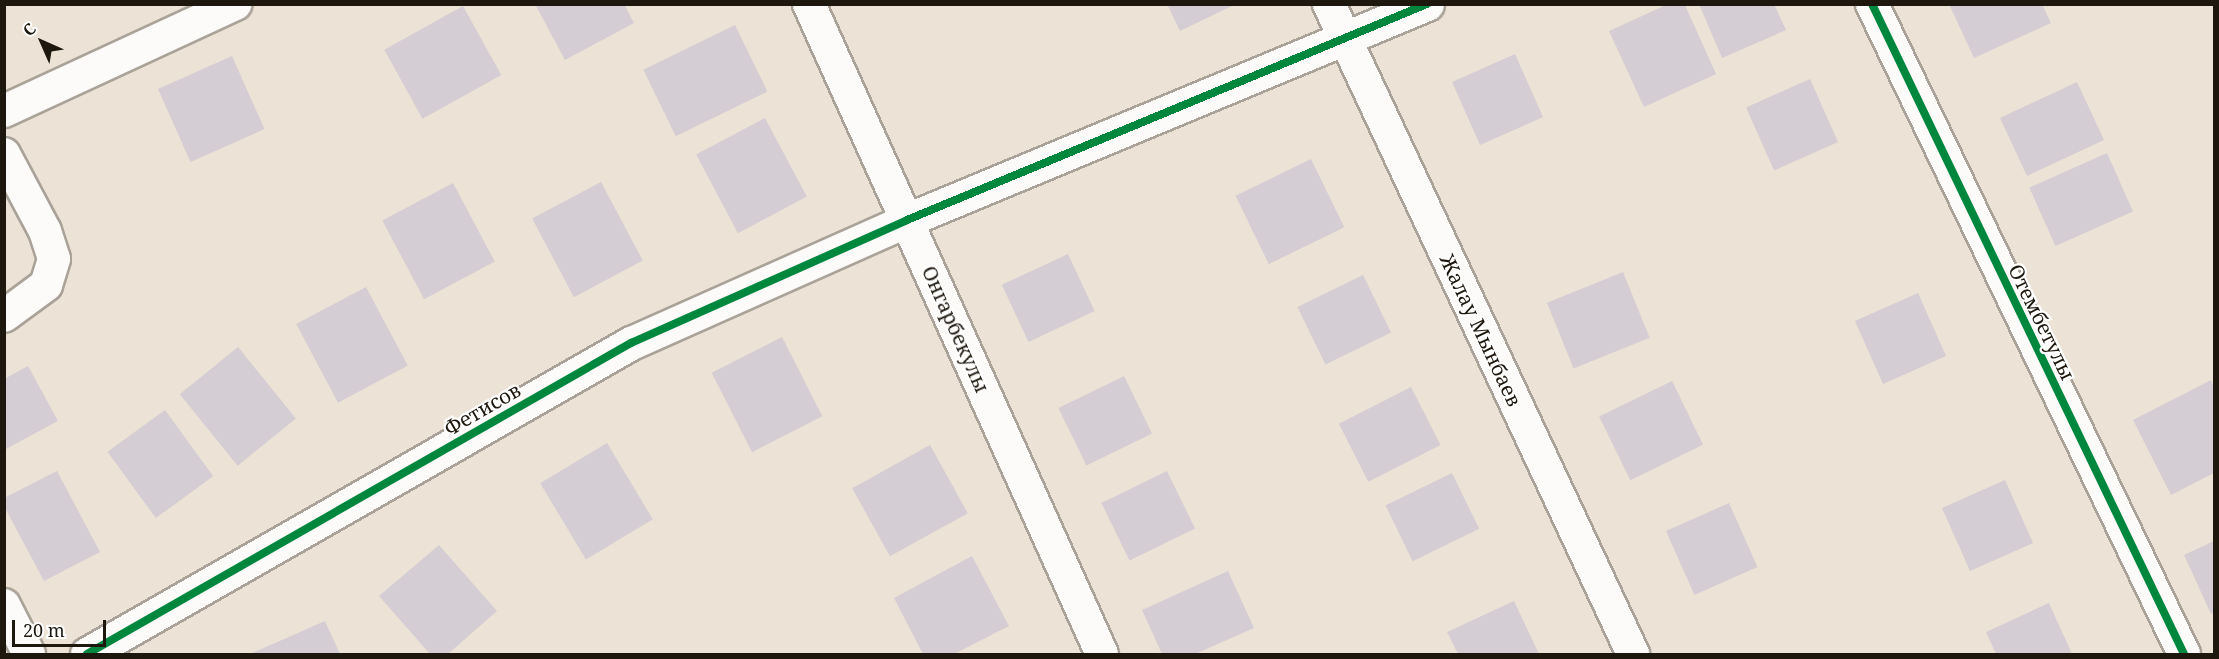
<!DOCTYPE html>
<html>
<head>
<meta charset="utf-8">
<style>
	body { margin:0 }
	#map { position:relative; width:2219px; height:659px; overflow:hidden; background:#ede2d6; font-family:"Noto Serif",serif }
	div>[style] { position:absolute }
	.building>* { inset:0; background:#d4cdd3; transform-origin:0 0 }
	.roads { filter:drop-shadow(2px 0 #aaa298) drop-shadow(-2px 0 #aaa298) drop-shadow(0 2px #aaa298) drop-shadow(0 -2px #aaa298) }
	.minor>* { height:32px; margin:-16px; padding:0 16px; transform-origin:16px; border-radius:16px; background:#fcfbf9 }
	.tertiary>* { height:33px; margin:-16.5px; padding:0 16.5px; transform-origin:16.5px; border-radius:16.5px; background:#fcfbf9 }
	.cycleway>* { height:8px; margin:-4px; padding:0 4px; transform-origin:4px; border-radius:4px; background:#00873e }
	span { translate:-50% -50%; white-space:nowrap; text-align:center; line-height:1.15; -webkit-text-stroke:4.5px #fff; paint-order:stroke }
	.street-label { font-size:20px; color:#1d170e }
	.frame { position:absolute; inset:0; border:6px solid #1d170e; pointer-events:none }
	.north { position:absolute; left:12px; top:12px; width:60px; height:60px; -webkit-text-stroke:4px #fff; paint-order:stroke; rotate:315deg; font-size:16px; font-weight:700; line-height:24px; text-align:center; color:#1d170e }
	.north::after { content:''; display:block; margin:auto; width:21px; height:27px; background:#1d170e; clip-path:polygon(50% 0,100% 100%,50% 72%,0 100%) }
	.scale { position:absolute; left:12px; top:620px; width:94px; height:27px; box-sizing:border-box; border:3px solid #1d170e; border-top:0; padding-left:8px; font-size:18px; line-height:21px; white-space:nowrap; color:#1d170e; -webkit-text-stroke:4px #fff; paint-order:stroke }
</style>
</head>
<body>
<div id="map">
	<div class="building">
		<i style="clip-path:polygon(535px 4px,624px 4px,634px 23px,565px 60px)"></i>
		<i style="clip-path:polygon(1167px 4px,1236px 4px,1180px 31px)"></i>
		<i style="clip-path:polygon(1699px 4px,1774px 4px,1786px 30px,1722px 58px)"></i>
		<i style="clip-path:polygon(1949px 4px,2042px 4px,2051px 23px,1974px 58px)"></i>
		<i style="clip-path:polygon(1666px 5px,1685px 5px,1716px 74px,1644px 107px,1609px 31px)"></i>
		<i style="left:463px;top:6px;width:79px;height:90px;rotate:61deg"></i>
		<i style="left:735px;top:25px;width:74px;height:102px;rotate:64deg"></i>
		<i style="left:1515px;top:54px;width:69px;height:69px;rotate:66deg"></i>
		<i style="left:232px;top:56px;width:80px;height:81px;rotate:66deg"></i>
		<i style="left:1810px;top:79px;width:69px;height:70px;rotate:66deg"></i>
		<i style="left:2077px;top:82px;width:64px;height:85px;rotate:65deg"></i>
		<i style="left:765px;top:118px;width:89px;height:78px;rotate:62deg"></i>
		<i style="left:2107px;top:153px;width:64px;height:85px;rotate:66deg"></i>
		<i style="left:1311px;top:159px;width:76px;height:84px;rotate:64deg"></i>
		<i style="left:601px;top:182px;width:89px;height:78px;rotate:62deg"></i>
		<i style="left:453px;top:183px;width:89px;height:80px;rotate:62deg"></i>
		<i style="left:1068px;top:254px;width:63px;height:73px;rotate:65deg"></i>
		<i style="left:1623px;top:272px;width:71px;height:82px;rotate:68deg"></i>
		<i style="left:1363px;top:275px;width:64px;height:73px;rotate:64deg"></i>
		<i style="left:366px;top:287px;width:89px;height:79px;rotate:62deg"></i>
		<i style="left:1918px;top:293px;width:69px;height:69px;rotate:66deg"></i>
		<i style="left:782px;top:337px;width:89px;height:79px;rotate:63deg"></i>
		<i style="left:238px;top:347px;width:92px;height:75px;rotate:51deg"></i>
		<i style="clip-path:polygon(28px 366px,58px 421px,4px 450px,4px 379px)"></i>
		<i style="left:1124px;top:376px;width:64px;height:73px;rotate:64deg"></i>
		<i style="clip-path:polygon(2211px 380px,2214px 388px,2214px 473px,2171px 495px,2133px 420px)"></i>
		<i style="left:1672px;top:381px;width:71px;height:81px;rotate:64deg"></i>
		<i style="left:1411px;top:387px;width:65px;height:81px;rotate:63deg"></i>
		<i style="left:165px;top:410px;width:82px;height:71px;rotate:54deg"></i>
		<i style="left:607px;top:443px;width:89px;height:78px;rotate:59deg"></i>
		<i style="left:930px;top:445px;width:78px;height:89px;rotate:61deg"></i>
		<i style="clip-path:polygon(57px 471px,100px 552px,44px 581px,4px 506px,4px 498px)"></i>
		<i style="left:1167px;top:471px;width:64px;height:73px;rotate:64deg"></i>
		<i style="left:1452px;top:473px;width:62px;height:74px;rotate:64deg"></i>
		<i style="left:2005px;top:480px;width:69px;height:69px;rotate:66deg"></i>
		<i style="left:1729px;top:503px;width:70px;height:69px;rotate:66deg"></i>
		<i style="clip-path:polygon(2214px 541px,2214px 612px,2211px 614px,2184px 555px)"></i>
		<i style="clip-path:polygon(439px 545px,497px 611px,448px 654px,430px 654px,379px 596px)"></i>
		<i style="clip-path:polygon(972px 556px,1009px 626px,954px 654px,923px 654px,894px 598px)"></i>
		<i style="clip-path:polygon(1228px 571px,1254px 628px,1195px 654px,1162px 654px,1142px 610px)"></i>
		<i style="clip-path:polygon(1514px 601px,1539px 654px,1458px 654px,1447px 632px)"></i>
		<i style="clip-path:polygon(2049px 603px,2072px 654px,1996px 654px,1986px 632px)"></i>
		<i style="clip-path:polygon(325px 621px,340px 654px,250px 654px)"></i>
	</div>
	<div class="roads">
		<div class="minor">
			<i style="left:809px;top:4px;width:713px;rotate:65.74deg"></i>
			<i style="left:1329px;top:4px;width:718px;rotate:64.93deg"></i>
			<i style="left:1872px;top:4px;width:721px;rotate:64.36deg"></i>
			<i style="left:4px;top:111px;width:255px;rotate:-24.8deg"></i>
			<i style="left:4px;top:154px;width:87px;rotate:62deg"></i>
			<i style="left:45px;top:231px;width:29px;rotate:72deg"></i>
			<i style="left:54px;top:259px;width:27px;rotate:107deg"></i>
			<i style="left:46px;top:285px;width:52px;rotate:143.6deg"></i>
			<i style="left:4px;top:605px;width:55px;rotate:63deg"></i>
		</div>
		<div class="tertiary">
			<i style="left:87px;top:654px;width:627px;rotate:-29.76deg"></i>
			<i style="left:631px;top:343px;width:302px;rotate:-24deg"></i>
			<i style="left:907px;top:220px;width:563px;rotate:-22.56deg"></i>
		</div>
	</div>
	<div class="cycleway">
		<i style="left:1872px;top:4px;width:721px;rotate:64.36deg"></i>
		<i style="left:87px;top:654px;width:627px;rotate:-29.76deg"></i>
		<i style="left:631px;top:343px;width:302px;rotate:-24deg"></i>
		<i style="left:907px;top:220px;width:563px;rotate:-22.56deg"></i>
	</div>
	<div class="street-label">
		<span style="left:2042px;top:322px;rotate:64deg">Отембетулы</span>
		<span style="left:956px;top:329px;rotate:66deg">Онгарбекулы</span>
		<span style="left:1481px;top:330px;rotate:65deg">Жалау Мынбаев</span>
		<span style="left:482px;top:409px;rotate:-30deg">Фетисов</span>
	</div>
	<div class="frame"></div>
	<div class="north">С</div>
	<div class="scale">20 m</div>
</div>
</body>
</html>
